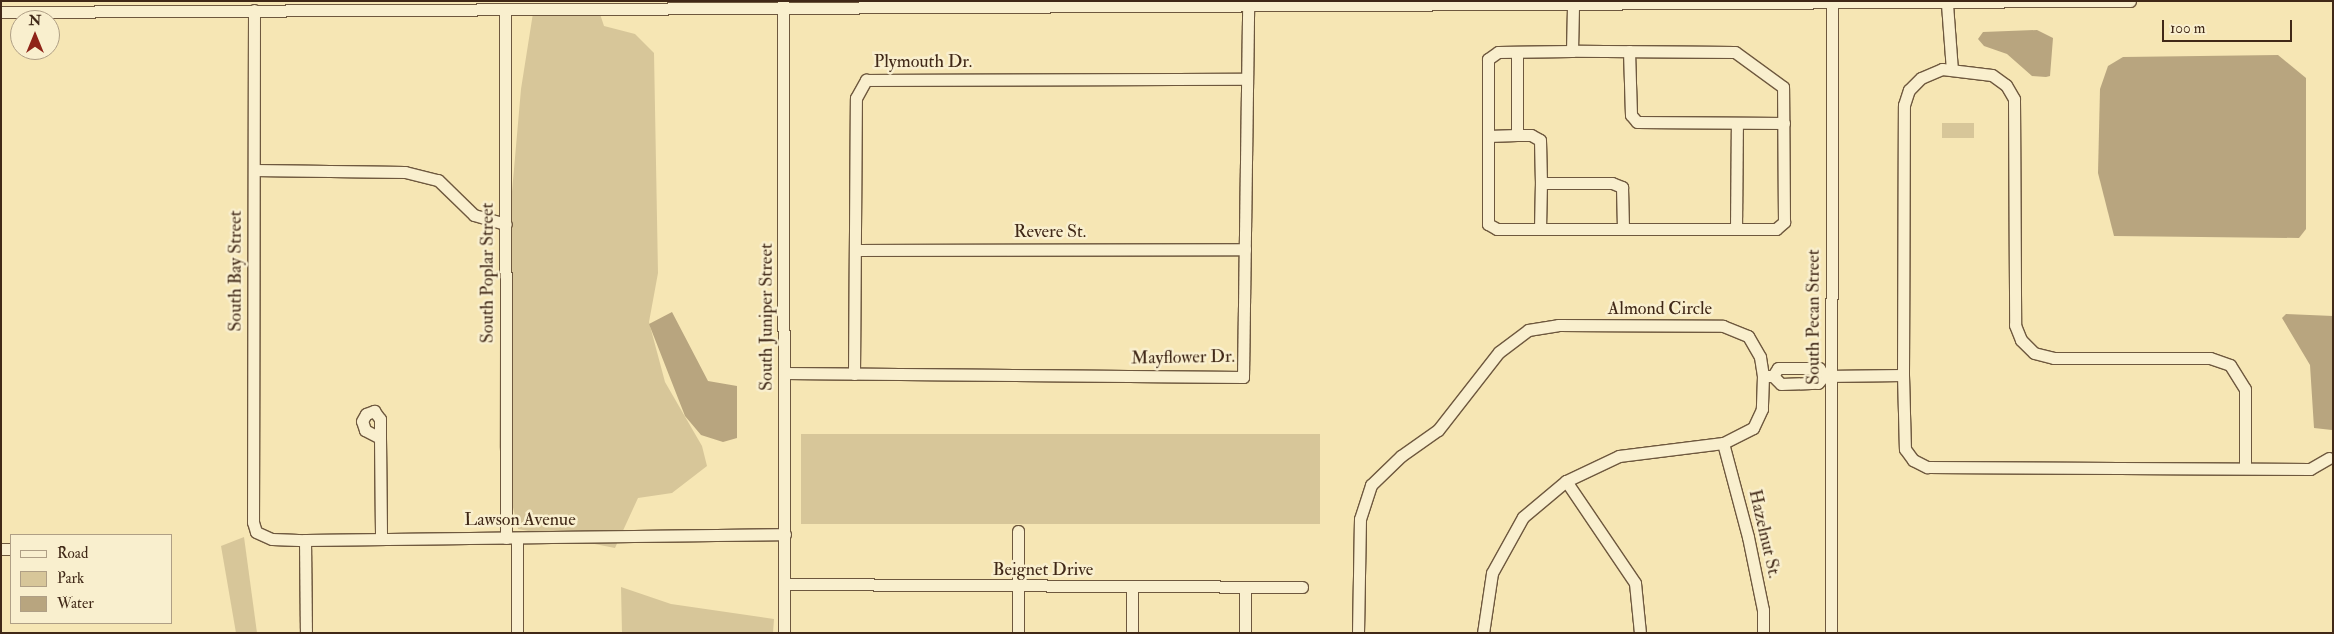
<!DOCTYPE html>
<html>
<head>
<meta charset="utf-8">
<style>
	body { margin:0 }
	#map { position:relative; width:2334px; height:634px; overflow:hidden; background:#f6e6b4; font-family:"IM FELL Double Pica",serif }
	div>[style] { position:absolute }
	.green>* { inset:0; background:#d7c699; transform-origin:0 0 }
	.water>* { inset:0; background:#b8a57f }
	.roads { filter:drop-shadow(1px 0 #6e583e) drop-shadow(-1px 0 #6e583e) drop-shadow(0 1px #6e583e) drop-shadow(0 -1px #6e583e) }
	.minor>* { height:11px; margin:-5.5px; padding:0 5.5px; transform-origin:5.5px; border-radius:5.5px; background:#f9efce }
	span { translate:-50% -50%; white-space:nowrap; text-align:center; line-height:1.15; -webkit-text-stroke:5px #f9efce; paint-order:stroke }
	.street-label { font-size:18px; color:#402817 }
	.frame { position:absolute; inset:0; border:2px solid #402817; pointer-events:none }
	.legend { position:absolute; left:10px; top:534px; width:162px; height:90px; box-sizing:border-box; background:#f9efce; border:1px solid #af9f85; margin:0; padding:6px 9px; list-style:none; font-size:15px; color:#402817 }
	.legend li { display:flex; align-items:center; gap:10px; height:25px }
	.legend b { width:25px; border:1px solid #af9f85 }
	.north { position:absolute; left:10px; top:10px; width:50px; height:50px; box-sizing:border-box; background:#f9efce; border:1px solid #af9f85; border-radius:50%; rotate:0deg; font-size:14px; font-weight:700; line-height:20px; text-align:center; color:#402817 }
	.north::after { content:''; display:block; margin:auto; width:18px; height:22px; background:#8f2418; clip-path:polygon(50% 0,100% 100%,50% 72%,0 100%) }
	.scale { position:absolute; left:2162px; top:20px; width:130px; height:22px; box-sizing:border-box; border:2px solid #402817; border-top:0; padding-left:6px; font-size:15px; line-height:18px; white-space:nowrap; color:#402817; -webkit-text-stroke:4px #f9efce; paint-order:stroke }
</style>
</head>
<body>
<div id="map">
	<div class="green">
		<i style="clip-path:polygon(599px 11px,604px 26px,635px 34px,654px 53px,658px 273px,649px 322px,665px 382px,702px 446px,707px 466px,672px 493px,638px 498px,615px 548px,518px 529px,499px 447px,500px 329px,521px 89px,533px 13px)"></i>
		<i style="left:1942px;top:123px;width:32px;height:15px"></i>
		<i style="left:801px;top:434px;width:519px;height:90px"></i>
		<i style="clip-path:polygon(244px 537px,257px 633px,236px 633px,221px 546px)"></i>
		<i style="clip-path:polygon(621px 587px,671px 604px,774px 619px,773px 633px,622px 633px)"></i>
	</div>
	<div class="water">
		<i style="clip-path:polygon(2037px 30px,2053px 38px,2050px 76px,2046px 77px,2032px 76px,2007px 54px,1984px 46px,1978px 39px,1983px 32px)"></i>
		<i style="clip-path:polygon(2278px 55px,2306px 78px,2306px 229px,2299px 238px,2114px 236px,2098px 173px,2100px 89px,2108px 66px,2123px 57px)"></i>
		<i style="clip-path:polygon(672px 312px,708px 381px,737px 386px,737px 438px,723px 442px,701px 435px,685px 416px,649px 324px)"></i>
		<i style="clip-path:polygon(2286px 314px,2333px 316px,2332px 430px,2314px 428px,2310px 365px,2282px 318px)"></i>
	</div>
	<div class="roads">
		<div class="minor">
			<i style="left:783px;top:1px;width:632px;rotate:89.91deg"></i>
			<i style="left:1947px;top:4px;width:66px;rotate:85.7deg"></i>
			<i style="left:505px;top:9px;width:529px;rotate:89.89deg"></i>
			<i style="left:254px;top:10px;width:512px;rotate:90.11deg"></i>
			<i style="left:253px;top:522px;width:10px;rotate:73deg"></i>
			<i style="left:256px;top:532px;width:17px;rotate:24deg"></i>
			<i style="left:272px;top:539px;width:33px;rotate:2deg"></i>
			<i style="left:305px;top:540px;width:480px;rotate:-0.7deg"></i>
			<i style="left:1px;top:12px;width:2129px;rotate:-0.3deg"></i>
			<i style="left:1572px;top:51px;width:74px;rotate:179.2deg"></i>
			<i style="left:1498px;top:52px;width:12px;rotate:145deg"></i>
			<i style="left:1488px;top:59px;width:165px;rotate:90deg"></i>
			<i style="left:1488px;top:224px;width:10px;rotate:29deg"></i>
			<i style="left:1497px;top:229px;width:279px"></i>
			<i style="left:1776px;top:229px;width:11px;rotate:-41deg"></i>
			<i style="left:1784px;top:222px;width:135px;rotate:-90.4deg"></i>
			<i style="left:1783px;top:87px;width:59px;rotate:-143.9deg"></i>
			<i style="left:1735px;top:52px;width:163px;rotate:-179.6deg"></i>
			<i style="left:1572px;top:51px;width:45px;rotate:-88.7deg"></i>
			<i style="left:1629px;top:51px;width:64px;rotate:88.2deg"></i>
			<i style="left:1631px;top:115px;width:9px;rotate:49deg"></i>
			<i style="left:1637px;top:122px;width:147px;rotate:0.4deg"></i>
			<i style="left:1517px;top:135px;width:14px"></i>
			<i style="left:1531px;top:135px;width:10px;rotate:29deg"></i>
			<i style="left:1540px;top:140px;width:43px;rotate:88.7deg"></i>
			<i style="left:1541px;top:183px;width:71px"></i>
			<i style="left:1612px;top:183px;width:11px;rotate:22deg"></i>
			<i style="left:1622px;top:187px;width:42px;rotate:88.6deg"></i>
			<i style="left:1488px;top:136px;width:29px;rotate:-2deg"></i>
			<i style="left:1517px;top:135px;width:83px;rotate:-90deg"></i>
			<i style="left:254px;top:170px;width:151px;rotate:0.8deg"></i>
			<i style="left:405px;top:172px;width:34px;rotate:14deg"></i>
			<i style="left:438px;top:180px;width:50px;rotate:44.2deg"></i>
			<i style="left:474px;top:215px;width:33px;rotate:16deg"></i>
			<i style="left:1540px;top:229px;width:46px;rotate:-88.8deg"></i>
			<i style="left:1736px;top:229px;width:106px;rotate:-89.5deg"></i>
			<i style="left:855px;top:250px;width:390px;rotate:-0.1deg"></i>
			<i style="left:785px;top:373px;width:458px;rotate:0.5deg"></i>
			<i style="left:1243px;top:377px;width:371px;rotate:-89.2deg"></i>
			<i style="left:854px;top:374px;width:276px;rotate:-89.6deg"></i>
			<i style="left:856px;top:98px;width:21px;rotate:-61deg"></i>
			<i style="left:866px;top:80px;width:381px;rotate:-0.2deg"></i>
			<i style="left:1903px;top:375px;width:270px;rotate:-89.8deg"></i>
			<i style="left:1904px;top:105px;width:16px;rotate:-72deg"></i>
			<i style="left:1909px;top:90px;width:17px;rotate:-45deg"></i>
			<i style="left:1921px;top:78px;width:23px;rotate:-23deg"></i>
			<i style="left:1942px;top:69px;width:50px;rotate:6.8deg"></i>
			<i style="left:1992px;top:75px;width:17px;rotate:36deg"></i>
			<i style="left:2006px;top:85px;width:16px;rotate:60deg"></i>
			<i style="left:2014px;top:99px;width:226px;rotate:89.7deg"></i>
			<i style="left:2015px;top:325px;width:16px;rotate:68deg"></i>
			<i style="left:2021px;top:340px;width:18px;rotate:45deg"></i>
			<i style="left:2034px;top:353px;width:21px;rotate:14deg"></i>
			<i style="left:2054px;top:358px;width:156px"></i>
			<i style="left:2210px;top:358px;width:21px;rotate:19deg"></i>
			<i style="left:2230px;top:365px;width:28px;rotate:58deg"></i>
			<i style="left:2245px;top:389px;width:79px;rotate:90deg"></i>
			<i style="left:1763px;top:376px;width:10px"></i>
			<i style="left:1773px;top:376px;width:11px;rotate:45deg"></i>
			<i style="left:1781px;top:384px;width:37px;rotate:-2deg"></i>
			<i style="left:1818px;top:383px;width:9px;rotate:-49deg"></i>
			<i style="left:1773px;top:376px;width:9px;rotate:-58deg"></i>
			<i style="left:1778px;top:368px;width:41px"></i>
			<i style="left:1819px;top:368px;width:9px;rotate:58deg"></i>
			<i style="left:1824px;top:376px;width:79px;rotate:-0.7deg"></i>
			<i style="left:1903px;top:375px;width:74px;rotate:88.5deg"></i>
			<i style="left:1905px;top:449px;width:14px;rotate:54deg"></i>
			<i style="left:1913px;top:460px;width:16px;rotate:27deg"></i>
			<i style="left:1927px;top:467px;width:383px;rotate:0.3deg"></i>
			<i style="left:2310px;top:469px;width:22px;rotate:-30deg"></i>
			<i style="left:374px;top:411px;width:10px;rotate:53deg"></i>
			<i style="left:380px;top:419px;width:19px;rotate:90deg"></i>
			<i style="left:380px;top:438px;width:17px;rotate:-152deg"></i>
			<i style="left:365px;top:430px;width:9px;rotate:-108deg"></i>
			<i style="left:362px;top:421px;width:8px;rotate:-60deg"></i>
			<i style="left:366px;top:414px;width:9px;rotate:-21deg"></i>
			<i style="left:380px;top:438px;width:100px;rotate:89.4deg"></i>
			<i style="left:1723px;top:443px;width:97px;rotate:75.1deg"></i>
			<i style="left:1748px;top:537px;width:75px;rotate:78.4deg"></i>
			<i style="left:1763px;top:610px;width:23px;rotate:90deg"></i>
			<i style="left:1566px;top:481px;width:123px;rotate:55.9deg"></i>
			<i style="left:1635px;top:583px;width:50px;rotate:84.3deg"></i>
			<i style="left:305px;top:540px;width:93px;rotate:89.4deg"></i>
			<i style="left:1px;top:549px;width:10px"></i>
			<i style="left:784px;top:584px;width:518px;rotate:0.33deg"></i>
			<i style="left:1132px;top:587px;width:46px;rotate:90deg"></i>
			<i style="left:517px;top:633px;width:95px;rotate:-90deg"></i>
			<i style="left:1018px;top:633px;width:102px;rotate:-90deg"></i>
			<i style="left:1245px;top:633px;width:46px;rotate:-90deg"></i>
			<i style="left:1358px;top:633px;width:114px;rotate:-89deg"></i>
			<i style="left:1360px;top:519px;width:36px;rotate:-72deg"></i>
			<i style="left:1371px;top:485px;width:42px;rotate:-44deg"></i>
			<i style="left:1401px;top:456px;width:45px;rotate:-35.1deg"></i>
			<i style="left:1438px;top:430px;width:99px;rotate:-52deg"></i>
			<i style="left:1499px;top:352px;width:36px;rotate:-37deg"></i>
			<i style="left:1528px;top:330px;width:30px;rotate:-9deg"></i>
			<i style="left:1558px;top:325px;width:165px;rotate:0.3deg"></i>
			<i style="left:1723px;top:326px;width:27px;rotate:22deg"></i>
			<i style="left:1748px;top:336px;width:24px;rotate:60deg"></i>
			<i style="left:1760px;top:357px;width:19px;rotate:81deg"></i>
			<i style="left:1763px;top:376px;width:33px;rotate:92deg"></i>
			<i style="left:1762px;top:409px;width:21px;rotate:115deg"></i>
			<i style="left:1753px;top:428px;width:34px;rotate:153deg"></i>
			<i style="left:1723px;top:443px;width:105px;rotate:172.9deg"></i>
			<i style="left:1619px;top:456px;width:59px;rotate:154.7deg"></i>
			<i style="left:1566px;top:481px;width:56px;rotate:140.1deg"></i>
			<i style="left:1523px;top:517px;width:64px;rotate:119deg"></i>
			<i style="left:1492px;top:573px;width:61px;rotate:98.5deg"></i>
			<i style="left:1831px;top:633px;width:632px;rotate:-89.91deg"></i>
		</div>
	</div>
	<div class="street-label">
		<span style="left:923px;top:62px">Plymouth Dr.</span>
		<span style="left:1050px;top:232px">Revere St.</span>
		<span style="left:236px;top:271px;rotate:-90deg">South Bay Street</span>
		<span style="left:488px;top:273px;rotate:-90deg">South Poplar Street</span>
		<span style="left:1660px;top:309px">Almond Circle</span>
		<span style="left:767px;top:317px;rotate:-90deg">South Juniper Street</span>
		<span style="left:1814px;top:317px;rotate:-90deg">South Pecan Street</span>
		<span style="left:1183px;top:358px;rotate:-1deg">Mayflower Dr.</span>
		<span style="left:520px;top:520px">Lawson Avenue</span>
		<span style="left:1764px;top:534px;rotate:77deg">Hazelnut St.</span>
		<span style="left:1043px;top:570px">Beignet Drive</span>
	</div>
	<div class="frame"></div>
	<ul class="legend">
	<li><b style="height:6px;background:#f9efce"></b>Road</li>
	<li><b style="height:14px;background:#d7c699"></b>Park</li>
	<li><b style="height:14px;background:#b8a57f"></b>Water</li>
	</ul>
	<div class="north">N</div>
	<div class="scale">100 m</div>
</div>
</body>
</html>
